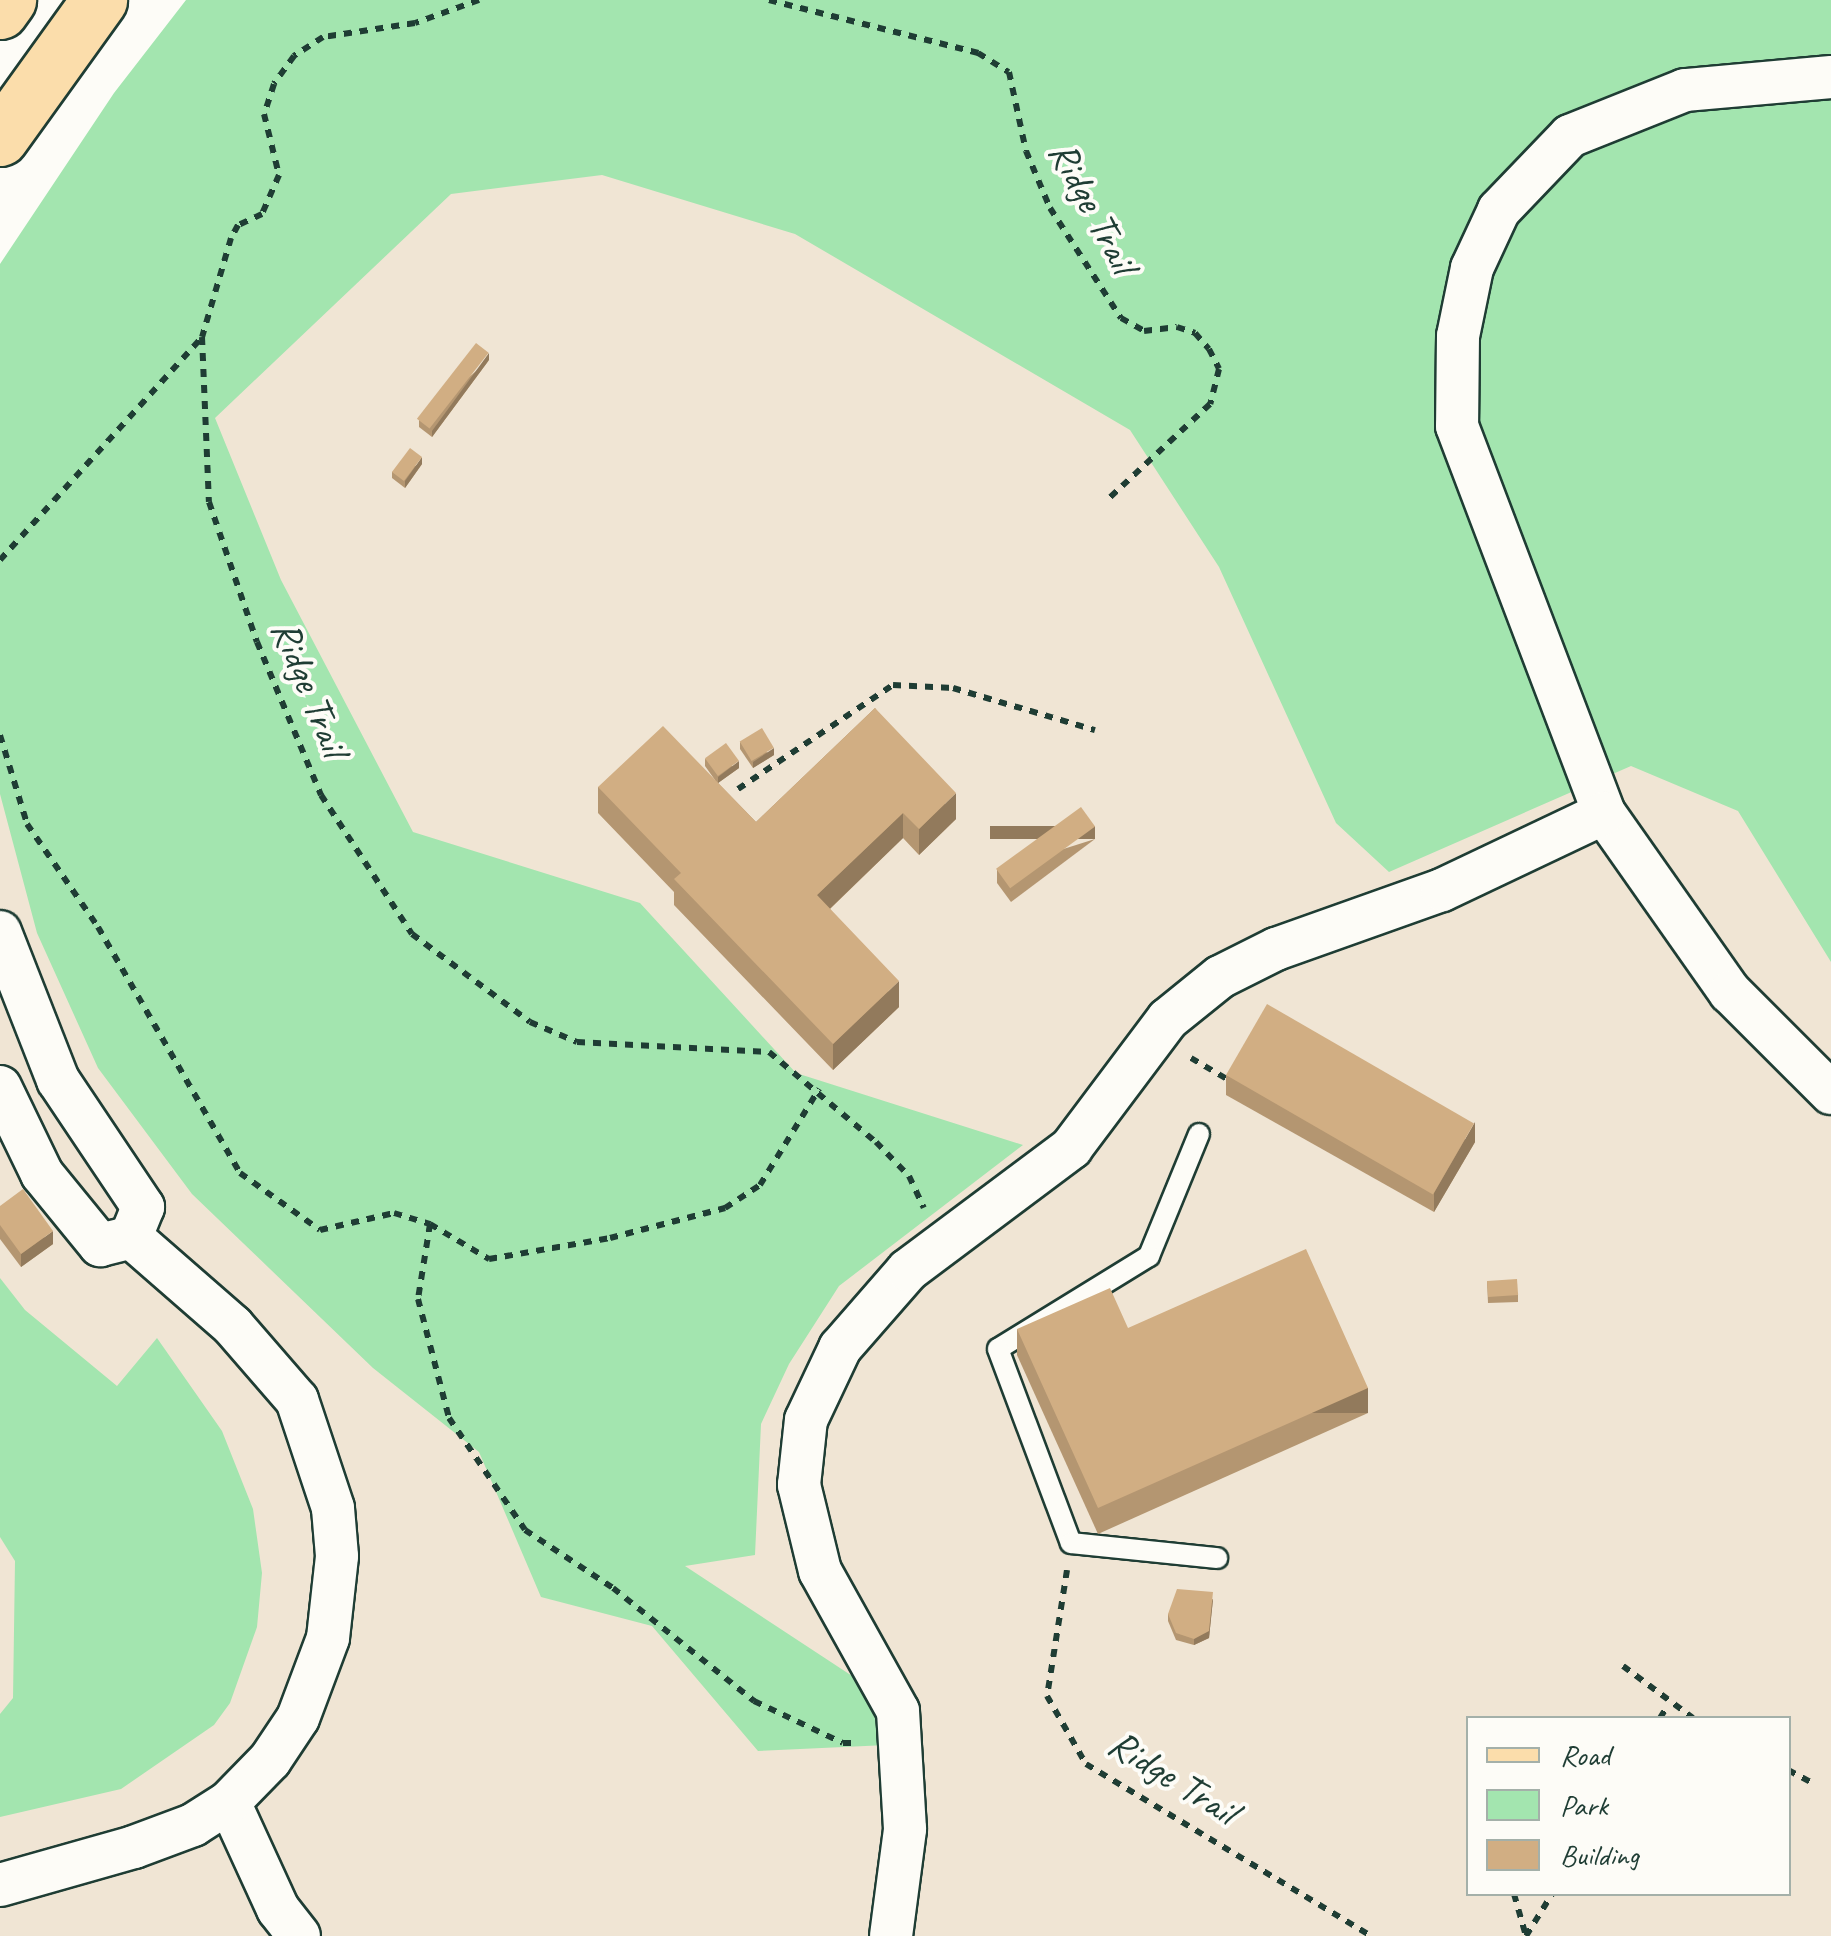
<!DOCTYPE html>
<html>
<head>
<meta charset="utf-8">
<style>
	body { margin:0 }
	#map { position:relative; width:1831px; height:1936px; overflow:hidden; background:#fdfcf7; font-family:Caveat,sans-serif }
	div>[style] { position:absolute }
	.built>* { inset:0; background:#f0e5d4 }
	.green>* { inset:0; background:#a3e5af }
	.path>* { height:6px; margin-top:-3px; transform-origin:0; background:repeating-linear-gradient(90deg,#1f3d34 0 8px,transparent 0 16px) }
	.roads { filter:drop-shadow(2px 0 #1f3d34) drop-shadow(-2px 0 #1f3d34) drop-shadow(0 2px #1f3d34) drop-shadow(0 -2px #1f3d34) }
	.service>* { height:20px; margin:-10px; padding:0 10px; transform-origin:10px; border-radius:10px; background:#fdfcf7 }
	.minor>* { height:42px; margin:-21px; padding:0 21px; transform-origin:21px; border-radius:21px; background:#fdfcf7 }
	.primary>* { height:55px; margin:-27.5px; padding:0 27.5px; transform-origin:27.5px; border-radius:27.5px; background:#fbddab }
	.wall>* { inset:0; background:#b49671 }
	.shaded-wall>* { inset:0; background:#927a5c; transform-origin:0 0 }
	.building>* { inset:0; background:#d1ae83; transform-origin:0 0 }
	span { translate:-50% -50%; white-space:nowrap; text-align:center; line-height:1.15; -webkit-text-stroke:8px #fdfcf7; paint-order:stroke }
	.street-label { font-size:40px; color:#1f3d34 }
	.legend { position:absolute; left:1466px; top:1716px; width:325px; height:180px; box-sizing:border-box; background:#fdfcf7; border:2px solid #a4b0a9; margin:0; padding:12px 18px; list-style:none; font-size:30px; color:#1f3d34 }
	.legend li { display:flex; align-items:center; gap:20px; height:50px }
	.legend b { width:50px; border:2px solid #a4b0a9 }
</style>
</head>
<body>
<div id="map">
	<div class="built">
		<i style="clip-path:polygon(evenodd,210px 0,1831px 0,1831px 1936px,0 1936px,0 302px,210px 0,1468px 1718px,1788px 1718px,1788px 1894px,1468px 1894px,1468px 1718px)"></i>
	</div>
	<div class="green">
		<i style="clip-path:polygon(186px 0,1831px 0,1831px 962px,1738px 811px,1631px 766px,1389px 872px,1336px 823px,1219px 567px,1130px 430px,795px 234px,602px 175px,451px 194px,215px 418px,281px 580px,413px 832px,640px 903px,796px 1073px,1023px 1145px,839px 1286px,789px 1364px,761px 1424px,755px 1555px,685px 1566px,875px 1691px,887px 1745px,758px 1751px,652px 1626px,541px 1597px,479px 1452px,373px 1368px,192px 1194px,98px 1068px,37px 933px,0 794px,0 264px,114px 93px)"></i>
		<i style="clip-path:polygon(0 1278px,25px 1310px,117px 1386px,157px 1338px,222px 1431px,253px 1509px,262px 1573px,257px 1627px,230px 1703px,214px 1725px,121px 1789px,0 1817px,0 1714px,13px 1698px,15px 1561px,0 1537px)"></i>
	</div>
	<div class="path">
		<i style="left:479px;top:0;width:68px;rotate:160.2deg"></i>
		<i style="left:415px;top:23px;width:93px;rotate:171.3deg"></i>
		<i style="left:323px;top:37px;width:35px;rotate:147deg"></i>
		<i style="left:294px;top:56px;width:34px;rotate:126deg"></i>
		<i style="left:274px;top:84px;width:32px;rotate:108deg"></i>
		<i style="left:264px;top:114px;width:63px;rotate:76.2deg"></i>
		<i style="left:279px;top:175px;width:43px;rotate:113.6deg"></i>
		<i style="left:262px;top:214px;width:26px;rotate:155deg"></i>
		<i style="left:238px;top:225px;width:15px;rotate:118deg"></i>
		<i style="left:231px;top:238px;width:103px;rotate:106.3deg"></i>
		<i style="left:202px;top:337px;width:165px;rotate:87.6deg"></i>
		<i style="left:209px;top:502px;width:148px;rotate:71.1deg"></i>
		<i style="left:257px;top:642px;width:166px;rotate:67.3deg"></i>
		<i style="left:321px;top:795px;width:166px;rotate:56.8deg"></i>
		<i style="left:412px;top:934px;width:147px;rotate:36.7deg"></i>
		<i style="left:530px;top:1022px;width:51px;rotate:23.1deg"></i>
		<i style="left:577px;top:1042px;width:192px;rotate:3deg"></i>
		<i style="left:769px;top:1052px;width:140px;rotate:40.1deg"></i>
		<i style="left:876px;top:1142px;width:47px;rotate:45.9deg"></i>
		<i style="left:909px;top:1176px;width:35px;rotate:65deg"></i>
		<i style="left:769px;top:0;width:216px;rotate:14.2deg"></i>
		<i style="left:978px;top:53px;width:36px;rotate:32deg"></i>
		<i style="left:1009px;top:72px;width:81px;rotate:77.9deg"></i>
		<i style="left:1026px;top:151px;width:62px;rotate:67.2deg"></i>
		<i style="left:1050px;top:208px;width:131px;rotate:57.2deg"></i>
		<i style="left:1121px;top:318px;width:26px;rotate:29deg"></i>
		<i style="left:1144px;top:331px;width:33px;rotate:-7deg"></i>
		<i style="left:1177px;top:327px;width:19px;rotate:18deg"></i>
		<i style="left:1195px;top:333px;width:21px;rotate:49deg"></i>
		<i style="left:1209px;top:349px;width:22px;rotate:63deg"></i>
		<i style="left:1219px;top:369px;width:36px;rotate:104deg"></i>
		<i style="left:1210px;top:404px;width:142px;rotate:137deg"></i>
		<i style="left:0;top:560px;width:299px;rotate:-47.8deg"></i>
		<i style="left:0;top:735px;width:93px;rotate:73.1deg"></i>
		<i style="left:27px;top:824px;width:125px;rotate:55.4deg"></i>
		<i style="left:98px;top:927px;width:284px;rotate:60deg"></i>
		<i style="left:240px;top:1173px;width:98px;rotate:35.5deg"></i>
		<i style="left:320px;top:1230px;width:76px;rotate:-12.9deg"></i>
		<i style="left:394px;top:1213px;width:38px;rotate:17deg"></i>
		<i style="left:430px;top:1224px;width:69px;rotate:30.7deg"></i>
		<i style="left:489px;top:1259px;width:123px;rotate:-9.8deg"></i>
		<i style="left:610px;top:1238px;width:119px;rotate:-14.6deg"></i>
		<i style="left:725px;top:1208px;width:42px;rotate:-33.3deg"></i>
		<i style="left:760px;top:1185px;width:113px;rotate:-58.4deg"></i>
		<i style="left:738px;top:789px;width:187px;rotate:-33.9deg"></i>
		<i style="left:893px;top:685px;width:60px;rotate:2.9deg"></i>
		<i style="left:953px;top:688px;width:148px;rotate:16.5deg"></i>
		<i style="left:1191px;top:1058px;width:48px;rotate:30.3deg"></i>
		<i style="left:430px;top:1224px;width:76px;rotate:99.1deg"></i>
		<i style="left:418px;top:1299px;width:123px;rotate:75.4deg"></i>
		<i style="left:449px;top:1418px;width:135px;rotate:55.8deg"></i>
		<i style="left:525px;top:1530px;width:105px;rotate:33.4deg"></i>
		<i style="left:613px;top:1588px;width:181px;rotate:38.7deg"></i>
		<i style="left:754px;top:1701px;width:98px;rotate:25.3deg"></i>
		<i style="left:843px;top:1743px;width:15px"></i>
		<i style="left:1067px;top:1570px;width:128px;rotate:99deg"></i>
		<i style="left:1047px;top:1696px;width:78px;rotate:60.2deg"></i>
		<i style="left:1086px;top:1764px;width:333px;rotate:31.1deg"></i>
		<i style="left:1623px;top:1666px;width:87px;rotate:36.6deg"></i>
		<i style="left:1660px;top:1718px;width:15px;rotate:-58deg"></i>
		<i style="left:1788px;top:1770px;width:30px;rotate:28deg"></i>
		<i style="left:1514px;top:1894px;width:44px;rotate:74.1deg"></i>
		<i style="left:1526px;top:1936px;width:49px;rotate:-58.2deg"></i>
	</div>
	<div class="roads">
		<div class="service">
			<i style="left:1199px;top:1134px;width:132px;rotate:112.3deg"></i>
			<i style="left:1149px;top:1256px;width:177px;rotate:148.4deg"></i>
			<i style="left:998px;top:1349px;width:207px;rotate:69.4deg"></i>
			<i style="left:1071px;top:1543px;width:147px;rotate:5.9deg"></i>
		</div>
		<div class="minor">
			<i style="left:1831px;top:77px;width:147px;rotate:174.9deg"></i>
			<i style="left:1685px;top:90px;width:124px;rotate:158.2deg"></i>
			<i style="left:1570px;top:136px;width:103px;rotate:133.8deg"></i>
			<i style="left:1499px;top:210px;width:64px;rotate:115deg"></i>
			<i style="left:1472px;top:268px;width:69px;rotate:101.6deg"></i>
			<i style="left:1458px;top:336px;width:90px;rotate:90.6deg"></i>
			<i style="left:1457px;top:426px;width:414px;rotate:69.2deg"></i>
			<i style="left:1604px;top:813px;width:219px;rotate:54.9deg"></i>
			<i style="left:1730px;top:992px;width:143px;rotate:45deg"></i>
			<i style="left:0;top:932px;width:159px;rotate:68.6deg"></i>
			<i style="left:58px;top:1080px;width:153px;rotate:56.2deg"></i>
			<i style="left:143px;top:1207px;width:32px;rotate:112deg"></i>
			<i style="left:0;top:1087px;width:97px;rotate:64.2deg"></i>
			<i style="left:42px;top:1174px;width:92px;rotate:50.8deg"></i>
			<i style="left:100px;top:1245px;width:32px;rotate:-14deg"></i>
			<i style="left:229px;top:1802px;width:118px;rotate:65.4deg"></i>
			<i style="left:278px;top:1909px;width:34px;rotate:52deg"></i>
			<i style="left:0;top:1885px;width:139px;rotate:-15.8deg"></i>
			<i style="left:134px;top:1847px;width:63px;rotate:-20.4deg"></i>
			<i style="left:193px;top:1825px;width:43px;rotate:-32.6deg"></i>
			<i style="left:229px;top:1802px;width:59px;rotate:-45.7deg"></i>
			<i style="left:270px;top:1760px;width:50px;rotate:-56.3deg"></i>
			<i style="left:298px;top:1718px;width:85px;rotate:-69.4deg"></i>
			<i style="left:328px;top:1638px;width:82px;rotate:-83.7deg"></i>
			<i style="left:337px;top:1556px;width:48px;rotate:-94.8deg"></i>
			<i style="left:333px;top:1508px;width:114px;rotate:-108.4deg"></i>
			<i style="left:297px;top:1400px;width:98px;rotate:-130.9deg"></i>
			<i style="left:233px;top:1326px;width:135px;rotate:-138.9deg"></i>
			<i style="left:891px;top:1936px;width:108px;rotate:-82.5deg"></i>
			<i style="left:905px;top:1829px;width:118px;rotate:-93.4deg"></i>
			<i style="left:898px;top:1711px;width:160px;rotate:-119.1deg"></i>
			<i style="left:820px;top:1571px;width:89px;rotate:-103.7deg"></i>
			<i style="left:799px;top:1485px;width:65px;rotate:-83.9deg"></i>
			<i style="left:806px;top:1420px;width:80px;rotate:-64.7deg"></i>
			<i style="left:840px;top:1348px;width:103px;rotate:-48.9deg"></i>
			<i style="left:908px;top:1270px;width:204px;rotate:-36.8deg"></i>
			<i style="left:1071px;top:1148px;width:161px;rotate:-53.1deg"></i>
			<i style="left:1168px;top:1019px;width:67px;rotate:-38.9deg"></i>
			<i style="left:1220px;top:977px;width:63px;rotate:-26.6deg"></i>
			<i style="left:1276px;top:949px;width:176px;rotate:-19.6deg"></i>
			<i style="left:1442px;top:890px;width:179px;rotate:-25.4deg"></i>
		</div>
		<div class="primary">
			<i style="left:0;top:11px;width:14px;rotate:-54deg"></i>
			<i style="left:0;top:138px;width:170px;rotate:-54.3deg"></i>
		</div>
	</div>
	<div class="wall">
		<i style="clip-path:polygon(489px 360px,432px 437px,419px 427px,419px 420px)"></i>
		<i style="clip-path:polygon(422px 464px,405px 488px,392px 478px,392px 472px)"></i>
		<i style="clip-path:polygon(875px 708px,956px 819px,919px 855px,903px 838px,830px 909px,899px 1007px,833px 1070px,674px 905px,674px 892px,598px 813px,598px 787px,715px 780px,705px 766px,705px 759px,739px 768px,718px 783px,756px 822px)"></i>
		<i style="clip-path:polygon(740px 742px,774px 755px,753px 768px,740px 749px)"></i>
		<i style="clip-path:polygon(1095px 839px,1011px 902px,997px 883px,997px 870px)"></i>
		<i style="clip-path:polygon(1226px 1075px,1475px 1142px,1434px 1212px,1226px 1095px)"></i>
		<i style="clip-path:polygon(0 1206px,53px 1244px,21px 1267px,0 1239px)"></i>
		<i style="clip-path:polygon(1487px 1281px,1518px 1295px,1518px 1302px,1488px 1303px)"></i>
		<i style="clip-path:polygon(1017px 1329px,1368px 1413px,1098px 1534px,1017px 1355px)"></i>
		<i style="clip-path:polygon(1213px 1599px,1209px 1638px,1194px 1645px,1176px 1640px,1168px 1621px,1168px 1614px)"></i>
	</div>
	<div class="shaded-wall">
		<i style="clip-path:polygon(489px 353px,489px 360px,432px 437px,432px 431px)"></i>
		<i style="clip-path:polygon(422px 457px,422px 464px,405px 488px,405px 481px)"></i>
		<i style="clip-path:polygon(774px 748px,774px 755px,753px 768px,753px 762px)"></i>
		<i style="clip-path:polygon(739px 761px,739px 768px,718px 783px,718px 777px)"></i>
		<i style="clip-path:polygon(956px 793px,956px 819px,919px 855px,919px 829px)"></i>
		<i style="clip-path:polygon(903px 813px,903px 838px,817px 921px,817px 895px)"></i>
		<i style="left:1095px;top:826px;width:13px;height:105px;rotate:90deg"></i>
		<i style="clip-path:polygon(899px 981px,899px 1007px,833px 1070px,833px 1044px)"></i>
		<i style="clip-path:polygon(1475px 1122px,1475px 1142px,1434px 1212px,1434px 1193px)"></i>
		<i style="clip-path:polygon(53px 1231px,53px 1244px,21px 1267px,21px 1254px)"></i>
		<i style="left:1368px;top:1388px;width:25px;height:295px;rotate:90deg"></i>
		<i style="clip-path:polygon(1213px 1599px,1209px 1638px,1194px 1645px,1194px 1639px)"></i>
	</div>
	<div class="building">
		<i style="left:476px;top:343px;width:16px;height:96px;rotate:38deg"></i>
		<i style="left:410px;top:448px;width:15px;height:30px;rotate:37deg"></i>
		<i style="clip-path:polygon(875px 708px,956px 793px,919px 829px,903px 813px,817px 895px,899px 981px,833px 1044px,674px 879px,681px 873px,598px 787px,663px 726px,756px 822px)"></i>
		<i style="left:762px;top:728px;width:23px;height:26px;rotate:59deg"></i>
		<i style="left:726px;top:743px;width:22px;height:26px;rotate:54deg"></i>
		<i style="left:1081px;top:807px;width:24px;height:105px;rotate:54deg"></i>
		<i style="left:1267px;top:1004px;width:239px;height:82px;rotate:30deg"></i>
		<i style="clip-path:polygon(23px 1189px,53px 1231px,21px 1254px,0 1225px,0 1206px)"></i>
		<i style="clip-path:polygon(1306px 1249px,1368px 1388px,1098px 1508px,1017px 1329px,1110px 1288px,1128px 1328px)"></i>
		<i style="left:1517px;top:1279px;width:16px;height:30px;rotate:86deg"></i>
		<i style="clip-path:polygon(1177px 1589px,1213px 1592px,1209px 1631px,1194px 1639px,1176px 1633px,1168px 1614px)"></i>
	</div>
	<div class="street-label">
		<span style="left:1093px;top:207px;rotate:62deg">Ridge Trail</span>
		<span style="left:310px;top:688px;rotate:68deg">Ridge Trail</span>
		<span style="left:1173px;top:1777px;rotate:32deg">Ridge Trail</span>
	</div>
	<ul class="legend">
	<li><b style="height:12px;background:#fbddab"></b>Road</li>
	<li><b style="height:28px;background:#a3e5af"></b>Park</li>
	<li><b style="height:28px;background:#d1ae83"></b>Building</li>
	</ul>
</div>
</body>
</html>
